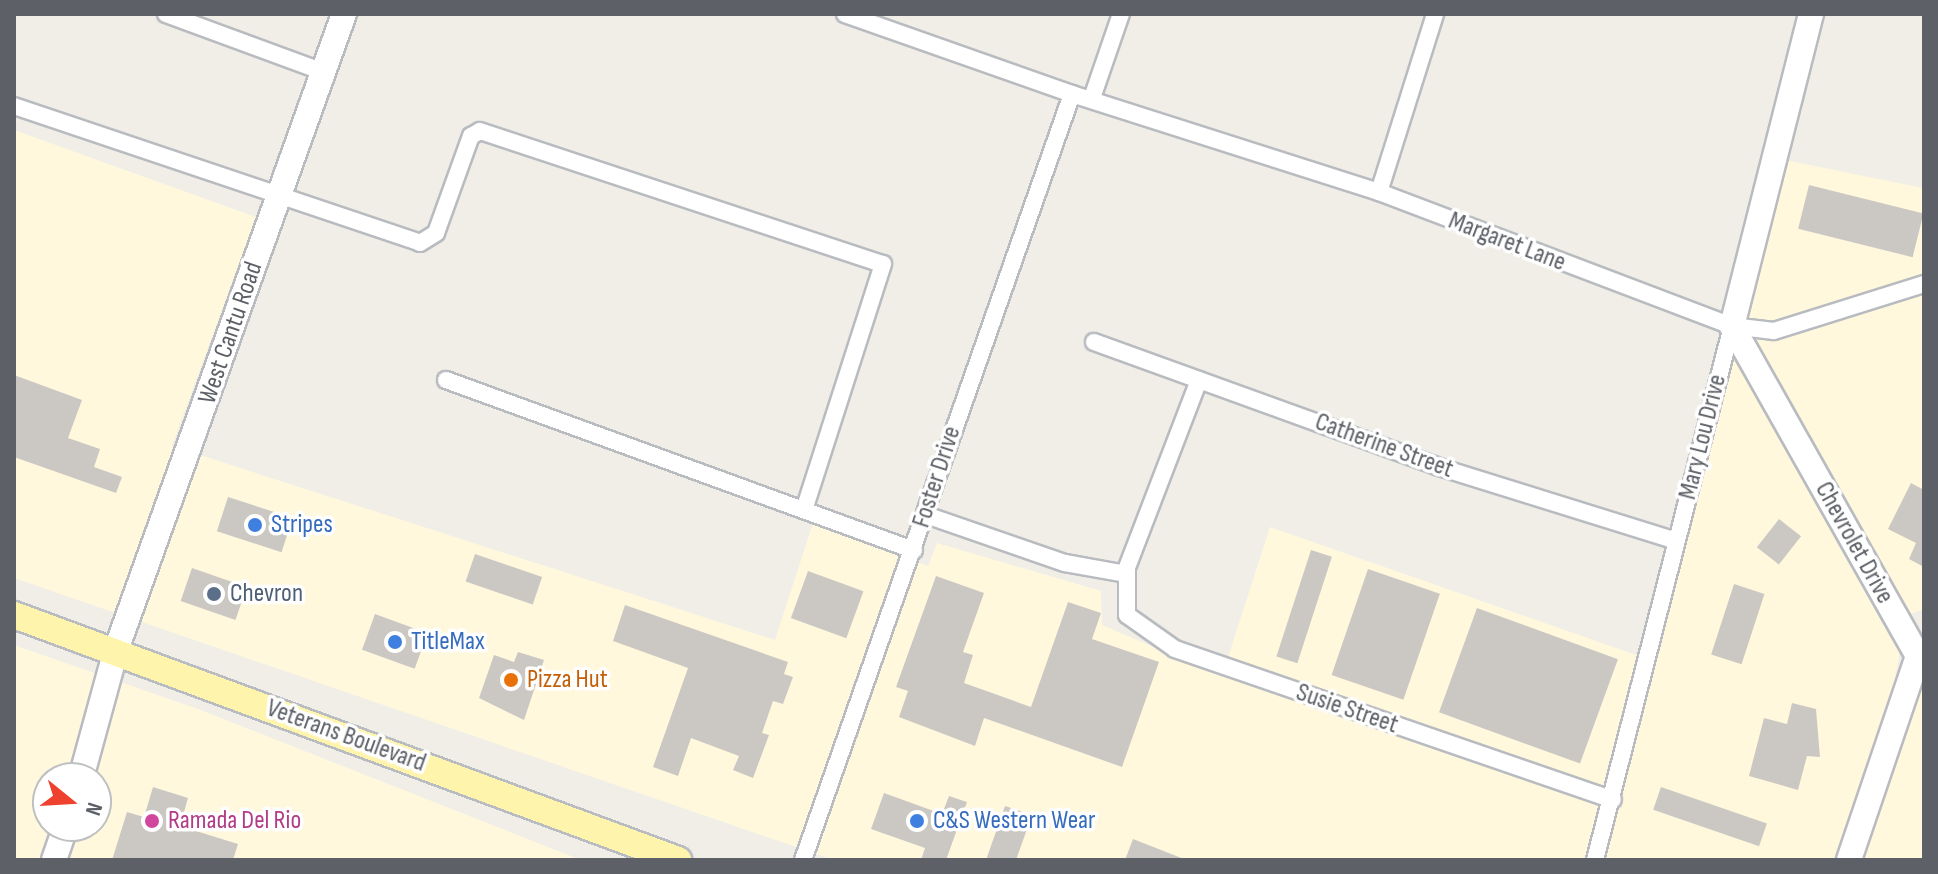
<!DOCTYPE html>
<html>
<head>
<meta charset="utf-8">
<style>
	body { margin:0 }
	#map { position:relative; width:1938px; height:874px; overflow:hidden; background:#f0eee6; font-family:"Sofia Sans Condensed",sans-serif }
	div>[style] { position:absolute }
	.commercial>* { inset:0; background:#fff8dd }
	.building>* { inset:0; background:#cbc8c3; transform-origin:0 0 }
	.roads { filter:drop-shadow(2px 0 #b8bbc0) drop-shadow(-2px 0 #b8bbc0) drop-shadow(0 2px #b8bbc0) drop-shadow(0 -2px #b8bbc0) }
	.street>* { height:16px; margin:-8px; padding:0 8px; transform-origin:8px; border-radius:8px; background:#fff }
	.secondary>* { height:24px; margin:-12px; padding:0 12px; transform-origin:12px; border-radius:12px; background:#fff }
	.primary>* { height:26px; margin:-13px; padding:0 13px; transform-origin:13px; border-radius:13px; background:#fff4ac }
	.dots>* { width:22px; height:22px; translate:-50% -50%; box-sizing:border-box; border:4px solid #fff; border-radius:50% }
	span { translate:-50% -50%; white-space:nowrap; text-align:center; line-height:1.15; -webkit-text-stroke:7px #fff; paint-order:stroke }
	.street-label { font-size:26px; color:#5d6167 }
	.shop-label { font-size:26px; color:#366cbe }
	.left { translate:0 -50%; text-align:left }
	.service-label { font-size:26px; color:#4e5e75 }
	.food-label { font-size:26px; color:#c56008 }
	.hotel-label { font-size:26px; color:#b23c85 }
	.frame { position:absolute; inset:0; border:16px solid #5d6167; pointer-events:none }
	.north { position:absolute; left:32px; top:762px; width:80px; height:80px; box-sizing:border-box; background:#fff; border:2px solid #bec0c2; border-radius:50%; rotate:108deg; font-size:22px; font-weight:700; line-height:32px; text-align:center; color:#5d6167 }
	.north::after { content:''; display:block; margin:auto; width:28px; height:36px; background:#ee422e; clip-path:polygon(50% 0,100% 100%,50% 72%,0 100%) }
</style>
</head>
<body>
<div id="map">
	<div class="commercial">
		<i style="clip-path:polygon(14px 130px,256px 217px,172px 446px,775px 640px,813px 523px,928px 566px,937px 543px,1101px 591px,1102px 625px,1222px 676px,1270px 527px,1656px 662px,1785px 160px,1923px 188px,1924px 609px,1907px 615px,1895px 678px,1924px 689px,1924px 860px,834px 860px,14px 578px)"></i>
		<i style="clip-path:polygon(evenodd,14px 645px,198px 709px,581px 860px,14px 860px,14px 645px,48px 778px,96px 778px,96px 826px,48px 826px,48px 778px)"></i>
	</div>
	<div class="building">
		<i style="left:1809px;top:185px;width:118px;height:45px;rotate:14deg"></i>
		<i style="clip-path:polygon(14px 375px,82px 400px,68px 438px,100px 449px,94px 467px,122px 477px,116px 493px,14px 457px)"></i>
		<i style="clip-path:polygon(1911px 483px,1924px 490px,1924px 567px,1909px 559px,1916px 543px,1888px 529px)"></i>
		<i style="left:228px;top:497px;width:68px;height:36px;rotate:18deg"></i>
		<i style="left:1779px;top:519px;width:28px;height:36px;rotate:38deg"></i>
		<i style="left:1311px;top:550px;width:22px;height:112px;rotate:18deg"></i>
		<i style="left:475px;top:554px;width:71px;height:29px;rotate:19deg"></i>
		<i style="left:192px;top:568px;width:58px;height:35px;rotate:19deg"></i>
		<i style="left:1368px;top:569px;width:76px;height:112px;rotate:19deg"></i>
		<i style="left:808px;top:571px;width:59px;height:50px;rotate:20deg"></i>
		<i style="clip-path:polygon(936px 576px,984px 593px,963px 652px,973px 655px,964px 683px,1031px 707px,1068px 602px,1101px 613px,1092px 639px,1159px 662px,1122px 767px,984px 718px,975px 746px,899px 717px,908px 691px,896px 687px)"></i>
		<i style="left:1734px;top:584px;width:32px;height:74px;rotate:18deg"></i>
		<i style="clip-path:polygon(625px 605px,788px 662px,784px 674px,793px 677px,783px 704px,773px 701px,762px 733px,769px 735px,753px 778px,733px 770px,739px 756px,691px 738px,678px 776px,653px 767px,688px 668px,613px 641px)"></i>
		<i style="left:1477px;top:608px;width:150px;height:111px;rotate:20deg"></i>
		<i style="left:375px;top:614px;width:56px;height:38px;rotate:20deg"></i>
		<i style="clip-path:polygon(518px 652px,544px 660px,524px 720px,479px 698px,494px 655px,514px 662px)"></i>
		<i style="clip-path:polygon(1792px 703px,1816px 709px,1820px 757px,1807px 756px,1798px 790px,1749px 776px,1764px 718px,1787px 724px)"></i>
		<i style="clip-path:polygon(153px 787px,188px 798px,180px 826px,238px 844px,233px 860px,112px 860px,127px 812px,144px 817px)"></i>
		<i style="left:1661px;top:787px;width:112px;height:24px;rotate:19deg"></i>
		<i style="clip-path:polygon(884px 793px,942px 814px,949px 796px,967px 802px,946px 860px,921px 860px,925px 848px,871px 829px)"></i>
		<i style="clip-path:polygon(1005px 806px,1032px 815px,1016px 860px,986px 860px)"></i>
		<i style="clip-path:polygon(1133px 839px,1184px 859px,1184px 860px,1125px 860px)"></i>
	</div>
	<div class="roads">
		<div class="street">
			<i style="left:166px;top:14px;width:168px;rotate:20.2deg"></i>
			<i style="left:845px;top:14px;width:241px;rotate:19.4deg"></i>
			<i style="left:1072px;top:94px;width:322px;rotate:17.7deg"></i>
			<i style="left:1379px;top:192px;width:378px;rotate:20.8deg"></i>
			<i style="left:1732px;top:326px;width:42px;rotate:6.8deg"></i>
			<i style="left:1774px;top:331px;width:157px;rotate:-17.4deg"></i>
			<i style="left:1092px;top:98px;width:89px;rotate:-71deg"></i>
			<i style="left:14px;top:106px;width:428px;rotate:18.6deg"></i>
			<i style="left:420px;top:243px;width:19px;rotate:-32deg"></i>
			<i style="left:436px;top:233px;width:103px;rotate:-70.2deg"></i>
			<i style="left:471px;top:136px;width:10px;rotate:-29deg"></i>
			<i style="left:480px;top:131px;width:424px;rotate:18.3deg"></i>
			<i style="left:883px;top:264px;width:258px;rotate:107.8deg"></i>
			<i style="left:1379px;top:192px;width:187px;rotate:-72.5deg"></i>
			<i style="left:1094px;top:342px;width:367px;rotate:19.9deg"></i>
			<i style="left:1439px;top:467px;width:248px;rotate:17.3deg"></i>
			<i style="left:446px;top:380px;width:498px;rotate:20deg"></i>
			<i style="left:1199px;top:380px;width:201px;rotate:111deg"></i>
			<i style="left:1127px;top:568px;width:47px;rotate:90deg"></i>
			<i style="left:1127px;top:615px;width:59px;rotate:35.3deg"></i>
			<i style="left:1175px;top:649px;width:463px;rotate:19deg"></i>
			<i style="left:926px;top:515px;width:147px;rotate:19.1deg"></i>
			<i style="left:1065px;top:563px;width:63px;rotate:10.1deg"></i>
			<i style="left:803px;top:860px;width:812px;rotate:-70.65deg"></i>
			<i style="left:1595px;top:860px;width:551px;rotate:-75.61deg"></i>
		</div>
		<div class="secondary">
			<i style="left:1811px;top:14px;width:322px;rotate:104.2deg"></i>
			<i style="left:1732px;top:326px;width:379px;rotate:60.6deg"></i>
			<i style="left:1918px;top:656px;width:215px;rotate:108.7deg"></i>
			<i style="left:81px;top:778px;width:133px;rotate:-74.7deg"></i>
			<i style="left:116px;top:650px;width:676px;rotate:-70.28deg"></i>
			<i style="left:54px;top:860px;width:36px;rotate:-71deg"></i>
		</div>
		<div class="primary">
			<i style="left:14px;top:615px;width:708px;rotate:20.25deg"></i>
		</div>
	</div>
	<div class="dots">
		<i style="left:255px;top:525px;background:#3f7fe0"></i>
		<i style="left:214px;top:594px;background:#5c6f8a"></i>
		<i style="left:395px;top:642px;background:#3f7fe0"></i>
		<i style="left:511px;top:680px;background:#e8710a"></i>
		<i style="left:152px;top:821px;background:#d1479c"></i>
		<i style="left:917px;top:821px;background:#3f7fe0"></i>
	</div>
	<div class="street-label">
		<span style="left:1507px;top:242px;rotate:21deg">Margaret Lane</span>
		<span style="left:231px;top:333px;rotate:-71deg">West Cantu Road</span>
		<span style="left:1703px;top:437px;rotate:-76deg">Mary Lou Drive</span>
		<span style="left:1384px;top:446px;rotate:20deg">Catherine Street</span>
		<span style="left:937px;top:477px;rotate:-72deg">Foster Drive</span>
		<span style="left:1854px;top:543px;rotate:61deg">Chevrolet Drive</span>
		<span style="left:1347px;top:709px;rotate:19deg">Susie Street</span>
		<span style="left:346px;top:736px;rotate:20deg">Veterans Boulevard</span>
	</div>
	<div class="shop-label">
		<span class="left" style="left:271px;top:525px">Stripes</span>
		<span class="left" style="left:411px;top:642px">TitleMax</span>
		<span class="left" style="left:933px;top:821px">C&amp;S Western Wear</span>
	</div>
	<div class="service-label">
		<span class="left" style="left:230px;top:594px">Chevron</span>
	</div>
	<div class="food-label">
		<span class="left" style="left:527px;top:680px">Pizza Hut</span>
	</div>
	<div class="hotel-label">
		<span class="left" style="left:168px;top:821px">Ramada Del Rio</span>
	</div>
	<div class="frame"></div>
	<div class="north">N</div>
</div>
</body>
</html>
